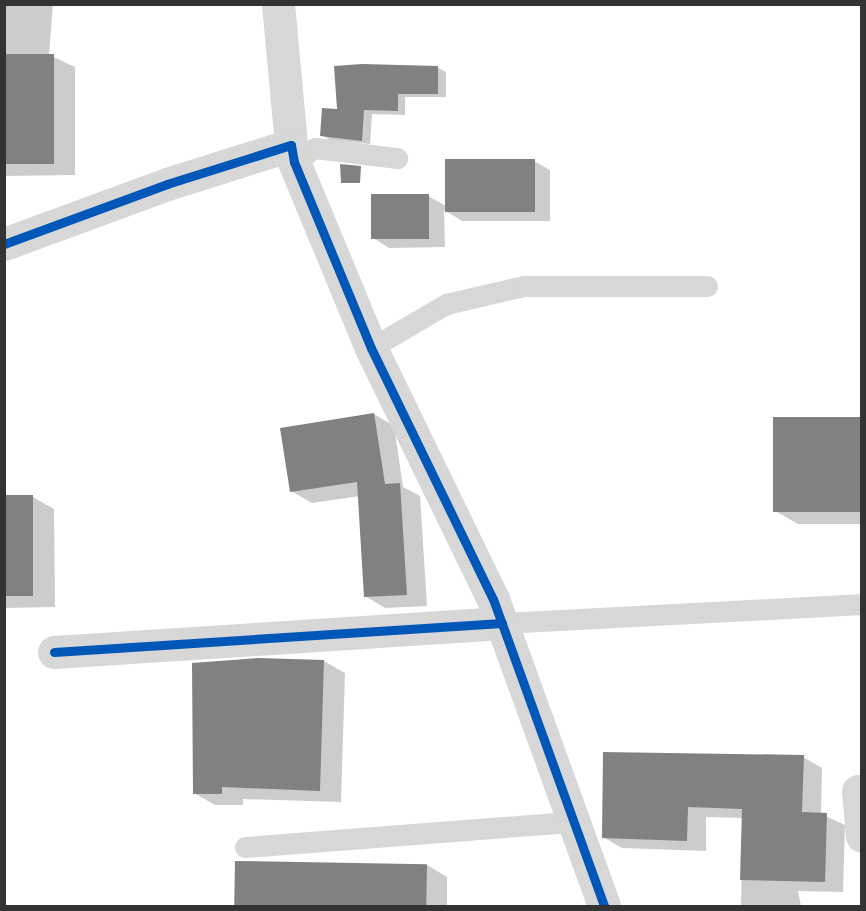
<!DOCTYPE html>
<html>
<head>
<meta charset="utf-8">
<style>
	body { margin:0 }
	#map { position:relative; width:866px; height:911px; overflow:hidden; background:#fff; font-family:"Titillium Web",sans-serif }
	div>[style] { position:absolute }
	.shadow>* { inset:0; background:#0003 }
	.building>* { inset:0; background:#818181; transform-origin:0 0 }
	.service>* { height:21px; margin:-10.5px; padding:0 10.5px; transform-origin:10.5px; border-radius:10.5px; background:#d7d7d7 }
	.minor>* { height:33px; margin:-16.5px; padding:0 16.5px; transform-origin:16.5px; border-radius:16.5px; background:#d7d7d7 }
	.tertiary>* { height:33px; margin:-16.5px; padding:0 16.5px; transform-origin:16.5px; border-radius:16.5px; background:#d7d7d7 }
	.cycleway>* { height:9px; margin:-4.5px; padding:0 4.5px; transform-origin:4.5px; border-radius:4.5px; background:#0057b8 }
	span { translate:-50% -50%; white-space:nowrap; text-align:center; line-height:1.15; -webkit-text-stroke:6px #fff; paint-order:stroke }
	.frame { position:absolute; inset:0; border:6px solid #333; pointer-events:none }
</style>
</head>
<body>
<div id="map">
	<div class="shadow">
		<i style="clip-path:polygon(4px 4px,53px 4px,49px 55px,75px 67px,75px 175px,4px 176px)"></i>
		<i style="clip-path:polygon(336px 67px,438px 68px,446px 72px,446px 97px,405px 97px,405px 115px,372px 114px,370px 144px,330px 140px,322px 135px,338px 111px)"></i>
		<i style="clip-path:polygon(534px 161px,550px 170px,550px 221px,462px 221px,444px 210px,445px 247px,389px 248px,373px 238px,428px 196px,446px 206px)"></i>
		<i style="clip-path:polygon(374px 414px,394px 426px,403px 487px,420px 496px,427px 606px,385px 608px,365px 596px,360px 496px,312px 503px,291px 491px)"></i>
		<i style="clip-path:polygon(775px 419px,862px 419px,862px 524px,798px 524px,775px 511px)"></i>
		<i style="clip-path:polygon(4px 497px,33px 497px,54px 509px,55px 607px,4px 608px)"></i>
		<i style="clip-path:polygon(324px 661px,345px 673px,341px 802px,243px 799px,243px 805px,215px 805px,194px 793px)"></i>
		<i style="clip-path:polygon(803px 757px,822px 768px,821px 814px,845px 825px,843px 892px,798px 891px,801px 906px,741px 906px,743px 818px,706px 817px,706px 851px,622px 848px,603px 837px)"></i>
		<i style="clip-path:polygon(236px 863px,427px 865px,447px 877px,447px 906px,236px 906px)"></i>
	</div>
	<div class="building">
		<i style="left:4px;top:54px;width:50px;height:110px"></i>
		<i style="clip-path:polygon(362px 64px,438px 66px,438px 94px,398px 94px,398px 111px,364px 110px,362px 141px,320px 136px,322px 108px,337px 109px,334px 66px)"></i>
		<i style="left:445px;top:159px;width:90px;height:53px"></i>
		<i style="clip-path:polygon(340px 164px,361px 166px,360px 183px,341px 183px)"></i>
		<i style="left:371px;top:194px;width:58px;height:45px"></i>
		<i style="clip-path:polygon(374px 413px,385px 484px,400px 483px,407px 595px,364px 597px,357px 482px,290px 492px,280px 428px)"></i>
		<i style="left:773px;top:417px;width:88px;height:95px"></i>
		<i style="left:4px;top:495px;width:29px;height:101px"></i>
		<i style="clip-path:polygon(258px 658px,324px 660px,320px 791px,222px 787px,222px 794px,193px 794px,192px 663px)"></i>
		<i style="clip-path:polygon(603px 752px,804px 755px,802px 812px,827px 813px,825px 882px,740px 880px,742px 809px,688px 807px,687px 841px,602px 838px)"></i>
		<i style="left:235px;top:861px;width:192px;height:45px;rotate:1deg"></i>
	</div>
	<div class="service">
		<i style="left:294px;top:162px;width:25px;rotate:-34deg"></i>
		<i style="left:315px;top:148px;width:83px;rotate:7deg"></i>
		<i style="left:371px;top:348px;width:87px;rotate:-30.4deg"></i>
		<i style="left:446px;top:304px;width:80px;rotate:-13deg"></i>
		<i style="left:524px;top:286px;width:183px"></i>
		<i style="left:502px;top:623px;width:361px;rotate:-3deg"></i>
		<i style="left:245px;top:847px;width:327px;rotate:-4.4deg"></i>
	</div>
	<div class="minor">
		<i style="left:278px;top:4px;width:142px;rotate:84.7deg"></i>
		<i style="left:54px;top:652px;width:449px;rotate:-3.7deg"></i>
		<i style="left:858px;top:791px;width:45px;rotate:84.9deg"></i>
	</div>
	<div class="tertiary">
		<i style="left:4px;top:244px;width:174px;rotate:-20.2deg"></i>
		<i style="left:167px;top:184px;width:130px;rotate:-17.5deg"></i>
		<i style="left:291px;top:145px;width:17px;rotate:80deg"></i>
		<i style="left:294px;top:162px;width:201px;rotate:67.5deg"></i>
		<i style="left:371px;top:348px;width:279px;rotate:64.1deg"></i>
		<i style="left:493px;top:599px;width:326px;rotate:70.1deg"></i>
	</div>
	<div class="cycleway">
		<i style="left:4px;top:244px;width:174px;rotate:-20.2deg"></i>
		<i style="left:167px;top:184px;width:130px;rotate:-17.5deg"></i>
		<i style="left:291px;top:145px;width:17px;rotate:80deg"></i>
		<i style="left:294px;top:162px;width:201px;rotate:67.5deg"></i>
		<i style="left:371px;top:348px;width:279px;rotate:64.1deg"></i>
		<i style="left:493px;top:599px;width:326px;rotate:70.1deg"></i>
		<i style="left:54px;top:652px;width:449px;rotate:-3.7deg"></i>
	</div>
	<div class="frame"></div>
</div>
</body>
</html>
